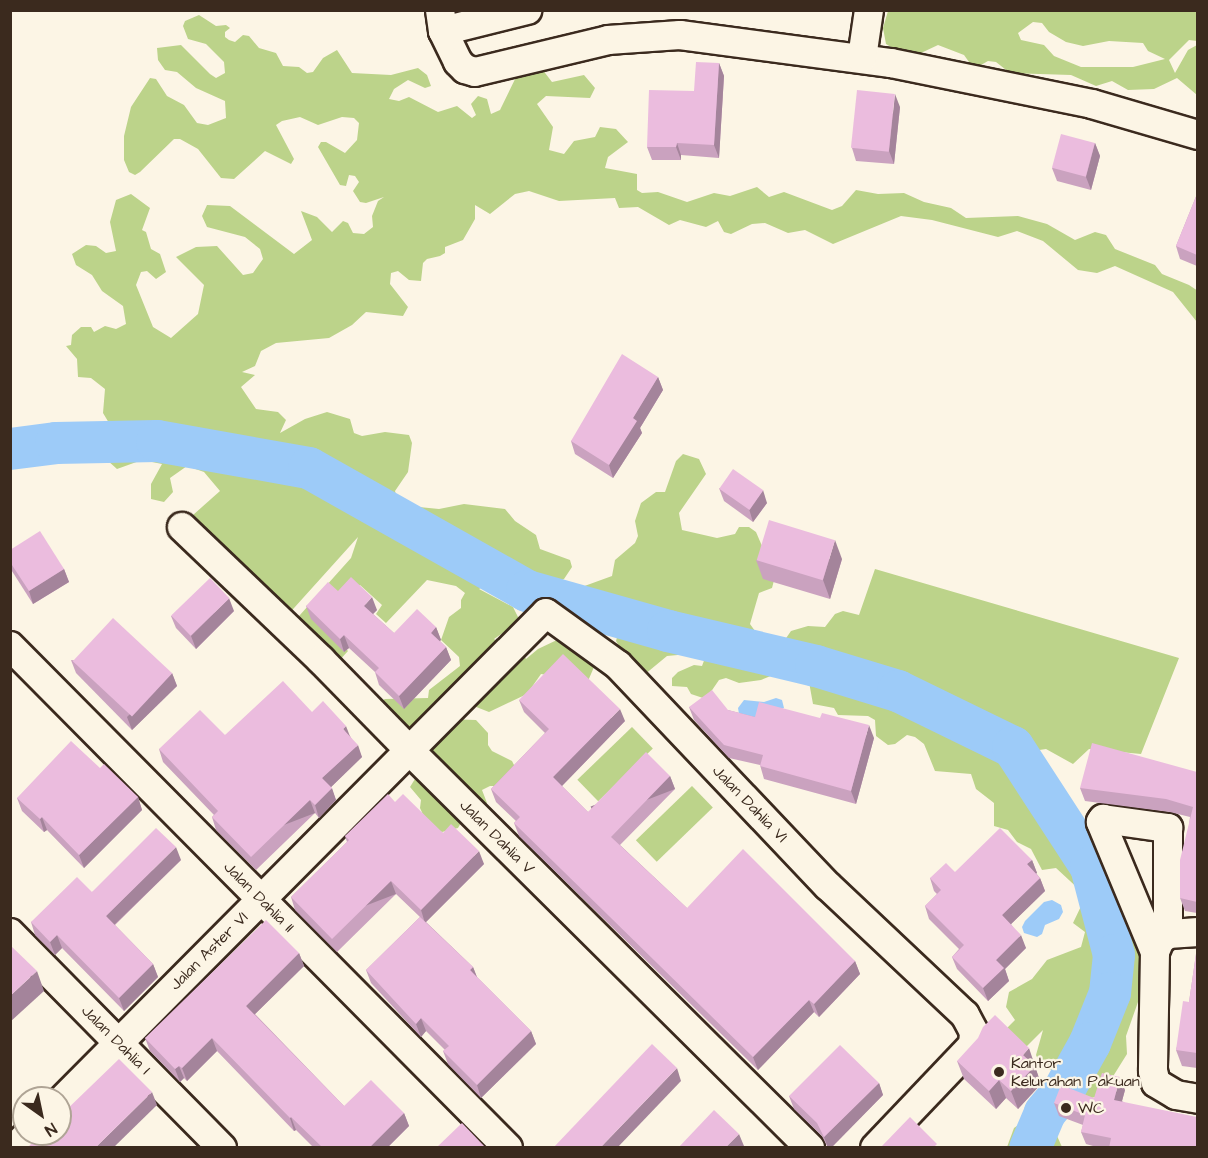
<!DOCTYPE html>
<html>
<head>
<meta charset="utf-8">
<style>
	body { margin:0 }
	#map { position:relative; width:1208px; height:1158px; overflow:hidden; background:#fcf5e5; font-family:"Architects Daughter",sans-serif }
	div>[style] { position:absolute }
	.green>* { inset:0; background:#bcd38a; transform-origin:0 0 }
	.water>* { inset:0; background:#9dcbf8 }
	.river>* { height:42px; margin:-21px; padding:0 21px; transform-origin:21px; border-radius:21px; background:#9dcbf8 }
	.roads { filter:drop-shadow(2px 0 #3b2a1e) drop-shadow(-2px 0 #3b2a1e) drop-shadow(0 2px #3b2a1e) drop-shadow(0 -2px #3b2a1e) }
	.minor>* { height:28px; margin:-14px; padding:0 14px; transform-origin:14px; border-radius:14px; background:#fcf5e5 }
	.wall>* { inset:0; background:#caa2bf }
	.shaded-wall>* { inset:0; background:#a4849b; transform-origin:0 0 }
	.building>* { inset:0; background:#ebbcde; transform-origin:0 0 }
	.dots>* { width:16px; height:16px; translate:-50% -50%; box-sizing:border-box; border:3px solid #fcf5e5; border-radius:50% }
	span { translate:-50% -50%; white-space:nowrap; text-align:center; line-height:1.15; -webkit-text-stroke:4.5px #fcf5e5; paint-order:stroke }
	.street-label { font-size:16px; color:#3b2a1e }
	.poi-label { font-size:16px; color:#3b2a1e }
	.left { translate:0 -50%; text-align:left }
	.frame { position:absolute; inset:0; border:12px solid #3b2a1e; pointer-events:none }
	.north { position:absolute; left:12px; top:1086px; width:60px; height:60px; box-sizing:border-box; background:#fcf5e5; border:2px solid #afa495; border-radius:50%; rotate:147deg; font-size:16px; font-weight:700; line-height:24px; text-align:center; color:#3b2a1e }
	.north::after { content:''; display:block; margin:auto; width:21px; height:27px; background:#3b2a1e; clip-path:polygon(50% 0,100% 100%,50% 72%,0 100%) }
</style>
</head>
<body>
<div id="map">
	<div class="green">
		<i style="clip-path:polygon(evenodd,888px 11px,1197px 11px,1197px 41px,1189px 40px,1169px 60px,1175px 73px,1188px 50px,1197px 45px,1197px 95px,1177px 78px,1154px 89px,1128px 90px,1112px 81px,1096px 86px,1071px 75px,1010px 73px,996px 62px,988px 61px,974px 69px,964px 55px,938px 45px,921px 53px,903px 54px,886px 44px,883px 28px,888px 11px,1033px 22px,1042px 23px,1049px 32px,1066px 42px,1083px 46px,1109px 41px,1143px 43px,1148px 51px,1165px 59px,1133px 67px,1081px 67px,1054px 56px,1044px 45px,1021px 40px,1018px 33px,1033px 22px)"></i>
		<i style="clip-path:polygon(199px 15px,216px 26px,226px 25px,230px 28px,225px 32px,225px 37px,229px 40px,235px 42px,243px 35px,249px 36px,259px 48px,276px 53px,283px 66px,299px 67px,307px 73px,313px 72px,323px 58px,337px 50px,352px 73px,391px 75px,418px 68px,427px 75px,431px 86px,425px 88px,408px 80px,394px 89px,389px 99px,399px 101px,409px 97px,438px 112px,457px 106px,472px 118px,476px 115px,471px 104px,478px 96px,487px 99px,491px 114px,500px 110px,520px 69px,542px 69px,552px 82px,584px 75px,595px 88px,590px 98px,546px 96px,537px 104px,553px 127px,549px 150px,564px 154px,574px 141px,595px 137px,600px 127px,616px 129px,628px 142px,608px 157px,605px 168px,637px 174px,637px 190px,642px 193px,658px 192px,687px 202px,714px 193px,730px 196px,757px 187px,769px 197px,784px 192px,832px 210px,842px 206px,856px 190px,878px 194px,904px 193px,924px 202px,951px 208px,966px 218px,1018px 216px,1047px 224px,1075px 240px,1095px 232px,1106px 235px,1115px 249px,1155px 265px,1162px 274px,1189px 285px,1198px 291px,1197px 322px,1173px 292px,1115px 266px,1097px 273px,1078px 270px,1043px 241px,1017px 231px,998px 237px,932px 220px,901px 216px,833px 244px,805px 230px,788px 233px,765px 223px,752px 224px,731px 234px,724px 232px,718px 221px,706px 227px,680px 220px,669px 225px,638px 207px,619px 208px,615px 198px,559px 201px,529px 191px,515px 194px,490px 214px,475px 205px,475px 219px,463px 240px,445px 247px,445px 253px,440px 256px,427px 259px,423px 263px,421px 281px,409px 280px,398px 271px,391px 273px,390px 284px,408px 307px,403px 316px,366px 312px,352px 325px,329px 338px,276px 343px,261px 351px,255px 366px,242px 372px,255px 375px,241px 387px,256px 409px,278px 412px,286px 420px,280px 433px,305px 419px,327px 412px,350px 419px,354px 433px,362px 436px,385px 432px,409px 435px,412px 443px,408px 472px,395px 491px,399px 505px,439px 509px,464px 504px,505px 509px,515px 521px,536px 535px,540px 549px,570px 560px,572px 567px,564px 579px,540px 590px,531px 601px,503px 597px,485px 586px,479px 589px,513px 607px,520px 621px,494px 639px,505px 647px,519px 645px,526px 659px,538px 649px,559px 639px,590px 660px,594px 667px,588px 681px,541px 674px,527px 694px,489px 712px,451px 697px,434px 702px,428px 708px,424px 724px,417px 728px,398px 725px,372px 706px,385px 699px,428px 698px,429px 690px,460px 666px,459px 657px,441px 640px,449px 617px,461px 608px,461px 600px,465px 593px,456px 586px,427px 580px,386px 623px,376px 614px,382px 605px,360px 585px,351px 593px,337px 591px,314px 615px,348px 651px,337px 663px,291px 625px,351px 558px,358px 537px,285px 618px,184px 523px,220px 491px,204px 472px,187px 466px,170px 478px,173px 492px,164px 502px,151px 499px,151px 484px,162px 464px,142px 460px,117px 469px,107px 460px,101px 459px,123px 433px,147px 438px,162px 431px,176px 432px,162px 424px,139px 433px,109px 423px,103px 413px,105px 389px,91px 378px,78px 377px,77px 359px,66px 346px,71px 345px,72px 335px,81px 327px,91px 327px,94px 332px,105px 326px,116px 329px,126px 324px,123px 306px,102px 291px,92px 275px,76px 265px,72px 254px,86px 245px,96px 246px,106px 253px,116px 251px,110px 222px,116px 200px,131px 194px,150px 208px,142px 230px,146px 232px,151px 249px,160px 254px,166px 272px,156px 279px,147px 271px,141px 272px,136px 285px,153px 327px,171px 338px,198px 314px,204px 285px,176px 257px,196px 247px,217px 246px,243px 275px,253px 273px,263px 259px,260px 249px,245px 237px,207px 227px,202px 216px,207px 205px,230px 206px,294px 254px,312px 240px,301px 211px,317px 217px,332px 232px,343px 221px,348px 223px,353px 233px,364px 234px,373px 227px,372px 216px,378px 201px,384px 197px,366px 203px,360px 202px,353px 191px,359px 182px,355px 176px,349px 175px,346px 186px,340px 185px,318px 147px,321px 142px,326px 142px,345px 153px,357px 140px,359px 123px,354px 118px,342px 117px,318px 125px,300px 117px,282px 121px,276px 125px,294px 159px,291px 164px,265px 151px,234px 179px,221px 178px,198px 149px,180px 139px,174px 139px,140px 172px,135px 175px,129px 172px,124px 160px,124px 136px,131px 107px,150px 78px,156px 79px,167px 96px,184px 105px,197px 123px,208px 125px,226px 118px,225px 101px,196px 88px,177px 72px,165px 70px,158px 60px,157px 48px,181px 45px,210px 74px,216px 78px,225px 73px,224px 62px,206px 44px,188px 39px,183px 26px,185px 21px)"></i>
		<i style="clip-path:polygon(683px 454px,699px 459px,706px 474px,679px 513px,682px 530px,717px 538px,735px 534px,739px 527px,749px 527px,756px 532px,762px 546px,778px 565px,772px 588px,759px 593px,750px 624px,755px 631px,773px 643px,782px 644px,791px 631px,808px 626px,825px 627px,835px 614px,843px 611px,859px 615px,875px 569px,1179px 658px,1141px 754px,1089px 749px,1073px 764px,1046px 749px,1026px 752px,1040px 773px,1047px 796px,1080px 813px,1097px 840px,1150px 968px,1126px 1036px,1127px 1054px,1107px 1086px,1095px 1097px,1088px 1099px,1064px 1090px,1063px 1074px,1057px 1070px,1042px 1069px,1036px 1055px,1043px 1030px,1024px 1049px,1005px 1030px,1015px 1020px,1006px 1007px,1009px 992px,1032px 979px,1047px 960px,1081px 947px,1085px 932px,1073px 923px,1084px 900px,1083px 893px,1056px 868px,1042px 870px,1031px 849px,1017px 842px,1008px 830px,994px 826px,994px 803px,976px 789px,971px 774px,935px 771px,924px 744px,915px 737px,907px 735px,895px 744px,888px 745px,876px 736px,875px 720px,868px 716px,838px 715px,834px 708px,813px 704px,809px 682px,797px 672px,783px 671px,761px 680px,739px 683px,726px 678px,719px 680px,706px 699px,691px 694px,687px 687px,672px 686px,672px 678px,678px 672px,694px 665px,702px 666px,705px 658px,699px 653px,667px 656px,644px 675px,624px 654px,616px 641px,621px 623px,615px 619px,577px 621px,577px 613px,585px 603px,573px 594px,579px 588px,612px 576px,615px 560px,635px 543px,638px 536px,635px 521px,641px 503px,656px 492px,665px 492px,676px 461px)"></i>
		<i style="clip-path:polygon(446px 719px,476px 720px,488px 733px,488px 745px,492px 751px,512px 761px,519px 775px,507px 786px,490px 786px,482px 790px,487px 803px,462px 821px,458px 828px,442px 832px,427px 823px,420px 808px,421px 800px,410px 787px,418px 774px,418px 753px)"></i>
		<i style="left:632px;top:727px;width:30px;height:76px;rotate:46deg"></i>
		<i style="left:692px;top:786px;width:30px;height:78px;rotate:46deg"></i>
		<i style="clip-path:polygon(1027px 1119px,1046px 1122px,1053px 1127px,1062px 1147px,1007px 1147px,1014px 1128px)"></i>
	</div>
	<div class="water">
		<i style="clip-path:polygon(776px 698px,782px 700px,784px 708px,758px 719px,739px 714px,738px 708px,744px 700px,764px 702px)"></i>
		<i style="clip-path:polygon(1052px 900px,1061px 905px,1063px 912px,1059px 919px,1045px 925px,1042px 934px,1037px 937px,1024px 933px,1022px 927px,1025px 921px,1044px 902px)"></i>
	</div>
	<div class="river">
		<i style="left:10px;top:449px;width:46px;rotate:-7.4deg"></i>
		<i style="left:56px;top:443px;width:101px;rotate:-1.1deg"></i>
		<i style="left:157px;top:441px;width:154px;rotate:10.1deg"></i>
		<i style="left:309px;top:468px;width:250px;rotate:29.4deg"></i>
		<i style="left:527px;top:591px;width:147px;rotate:15.8deg"></i>
		<i style="left:668px;top:631px;width:152px;rotate:13.3deg"></i>
		<i style="left:816px;top:666px;width:86px;rotate:17deg"></i>
		<i style="left:898px;top:691px;width:128px;rotate:26deg"></i>
		<i style="left:1013px;top:747px;width:143px;rotate:57deg"></i>
		<i style="left:1091px;top:867px;width:91px;rotate:75.4deg"></i>
		<i style="left:1114px;top:955px;width:38px;rotate:96deg"></i>
		<i style="left:1110px;top:993px;width:54px;rotate:111.8deg"></i>
		<i style="left:1090px;top:1043px;width:54px;rotate:119deg"></i>
		<i style="left:1064px;top:1090px;width:30px;rotate:130deg"></i>
		<i style="left:1045px;top:1113px;width:38px;rotate:113deg"></i>
	</div>
	<div class="roads">
		<div class="minor">
			<i style="left:440px;top:10px;width:21px;rotate:82deg"></i>
			<i style="left:443px;top:31px;width:34px;rotate:64deg"></i>
			<i style="left:458px;top:62px;width:10px;rotate:45deg"></i>
			<i style="left:465px;top:69px;width:10px;rotate:17deg"></i>
			<i style="left:475px;top:72px;width:137px;rotate:-13.5deg"></i>
			<i style="left:608px;top:40px;width:72px;rotate:-4deg"></i>
			<i style="left:680px;top:35px;width:213px;rotate:7.6deg"></i>
			<i style="left:891px;top:63px;width:205px;rotate:11.5deg"></i>
			<i style="left:1092px;top:104px;width:110px;rotate:16.3deg"></i>
			<i style="left:443px;top:31px;width:87px;rotate:-14deg"></i>
			<i style="left:862px;top:58px;width:49px;rotate:-81.7deg"></i>
			<i style="left:182px;top:527px;width:192px;rotate:43.7deg"></i>
			<i style="left:321px;top:660px;width:126px;rotate:45.6deg"></i>
			<i style="left:409px;top:750px;width:565px;rotate:44.78deg"></i>
			<i style="left:10px;top:646px;width:707px;rotate:45.23deg"></i>
			<i style="left:1198px;top:932px;width:30px;rotate:176deg"></i>
			<i style="left:1168px;top:934px;width:10px;rotate:143deg"></i>
			<i style="left:1160px;top:940px;width:13px;rotate:113deg"></i>
			<i style="left:1155px;top:952px;width:119px;rotate:91deg"></i>
			<i style="left:1153px;top:1071px;width:12px;rotate:76deg"></i>
			<i style="left:1156px;top:1083px;width:23px;rotate:31deg"></i>
			<i style="left:1176px;top:1095px;width:22px;rotate:10deg"></i>
			<i style="left:10px;top:933px;width:302px;rotate:45.4deg"></i>
			<i style="left:1155px;top:952px;width:141px;rotate:-112.6deg"></i>
			<i style="left:1101px;top:822px;width:4px;rotate:-56deg"></i>
			<i style="left:1103px;top:819px;width:66px;rotate:7.9deg"></i>
			<i style="left:1168px;top:828px;width:106px;rotate:90deg"></i>
			<i style="left:60px;top:1102px;width:689px;rotate:-45.18deg"></i>
			<i style="left:546px;top:613px;width:89px;rotate:35.8deg"></i>
			<i style="left:618px;top:665px;width:305px;rotate:46.5deg"></i>
			<i style="left:828px;top:886px;width:188px;rotate:43.3deg"></i>
			<i style="left:965px;top:1015px;width:19px;rotate:62deg"></i>
			<i style="left:974px;top:1032px;width:13px;rotate:94deg"></i>
			<i style="left:973px;top:1045px;width:142px;rotate:133.6deg"></i>
			<i style="left:15px;top:1148px;width:19px;rotate:-47deg"></i>
		</div>
	</div>
	<div class="wall">
		<i style="clip-path:polygon(719px 63px,724px 76px,719px 158px,681px 155px,681px 160px,652px 160px,647px 147px,694px 91px)"></i>
		<i style="clip-path:polygon(900px 107px,894px 164px,856px 161px,852px 148px)"></i>
		<i style="clip-path:polygon(1095px 143px,1100px 156px,1091px 190px,1057px 181px,1052px 168px)"></i>
		<i style="clip-path:polygon(1197px 194px,1197px 266px,1180px 259px,1176px 246px)"></i>
		<i style="clip-path:polygon(658px 377px,663px 390px,640px 428px,642px 433px,613px 478px,575px 454px,571px 441px)"></i>
		<i style="clip-path:polygon(719px 488px,767px 503px,753px 522px,724px 501px)"></i>
		<i style="clip-path:polygon(10px 550px,64px 569px,69px 582px,33px 604px,10px 568px)"></i>
		<i style="clip-path:polygon(842px 559px,830px 599px,763px 579px,756px 560px)"></i>
		<i style="clip-path:polygon(338px 591px,377px 610px,373px 614px,394px 633px,436px 627px,441px 640px,440px 641px,446px 647px,451px 660px,404px 709px,379px 685px,375px 672px,349px 648px,344px 652px,311px 619px,306px 606px)"></i>
		<i style="clip-path:polygon(234px 611px,196px 649px,176px 628px,171px 616px)"></i>
		<i style="clip-path:polygon(71px 660px,172px 673px,177px 686px,132px 730px,76px 673px)"></i>
		<i style="clip-path:polygon(519px 700px,625px 721px,562px 786px,588px 812px,670px 776px,675px 789px,620px 845px,687px 908px,855px 961px,860px 974px,819px 1017px,814px 1012px,758px 1070px,519px 836px,514px 823px,516px 821px,496px 802px,491px 789px,545px 733px,524px 712px)"></i>
		<i style="clip-path:polygon(689px 707px,728px 710px,755px 717px,874px 738px,856px 804px,764px 779px,760px 765px,729px 758px,694px 720px)"></i>
		<i style="clip-path:polygon(312px 712px,350px 736px,362px 757px,331px 787px,336px 800px,319px 818px,315px 813px,256px 870px,216px 830px,212px 817px,214px 815px,163px 762px,159px 749px,225px 735px)"></i>
		<i style="clip-path:polygon(100px 768px,138px 797px,142px 810px,84px 868px,47px 830px,44px 832px,22px 811px,17px 798px)"></i>
		<i style="clip-path:polygon(1197px 772px,1197px 913px,1185px 911px,1180px 898px,1190px 817px,1170px 812px,1085px 801px,1080px 788px)"></i>
		<i style="clip-path:polygon(395px 802px,443px 833px,484px 864px,426px 922px,473px 967px,477px 977px,531px 1031px,536px 1044px,481px 1098px,448px 1064px,443px 1051px,445px 1050px,426px 1031px,421px 1037px,371px 983px,366px 970px,420px 917px,396px 894px,337px 952px,295px 910px,291px 897px,347px 842px,345px 836px)"></i>
		<i style="clip-path:polygon(181px 860px,115px 925px,153px 964px,158px 977px,124px 1011px,62px 948px,55px 955px,35px 935px,31px 922px,92px 892px)"></i>
		<i style="clip-path:polygon(1032px 860px,1037px 873px,1036px 873px,1040px 878px,1045px 891px,1011px 924px,1026px 948px,1005px 969px,1009px 981px,988px 1001px,957px 969px,952px 957px,959px 949px,929px 919px,925px 906px,937px 894px,934px 891px,930px 878px,955px 872px)"></i>
		<i style="clip-path:polygon(1197px 947px,1197px 1068px,1182px 1066px,1176px 1050px,1189px 1002px)"></i>
		<i style="clip-path:polygon(299px 953px,304px 966px,255px 1014px,344px 1106px,404px 1113px,409px 1126px,387px 1148px,314px 1148px,296px 1130px,294px 1131px,217px 1051px,187px 1081px,184px 1078px,180px 1082px,150px 1051px,145px 1038px)"></i>
		<i style="clip-path:polygon(957px 1061px,1036px 1066px,1035px 1067px,1041px 1084px,1018px 1109px,1006px 1098px,996px 1109px,964px 1079px)"></i>
		<i style="clip-path:polygon(879px 1083px,883px 1095px,831px 1148px,828px 1148px,822px 1136px,794px 1109px,789px 1096px)"></i>
		<i style="clip-path:polygon(1125px 1090px,1122px 1101px,1197px 1148px,1100px 1148px,1086px 1144px,1081px 1132px,1083px 1125px,1059px 1116px,1054px 1103px,1094px 1098px)"></i>
	</div>
	<div class="shaded-wall">
		<i style="clip-path:polygon(719px 63px,724px 76px,719px 158px,714px 145px)"></i>
		<i style="clip-path:polygon(895px 94px,900px 107px,894px 164px,889px 151px)"></i>
		<i style="clip-path:polygon(677px 143px,681px 155px,681px 160px,676px 147px)"></i>
		<i style="clip-path:polygon(1095px 143px,1100px 156px,1091px 190px,1086px 177px)"></i>
		<i style="clip-path:polygon(658px 377px,663px 390px,640px 428px,642px 433px,613px 478px,609px 465px,633px 418px)"></i>
		<i style="clip-path:polygon(763px 490px,767px 503px,753px 522px,749px 509px)"></i>
		<i style="clip-path:polygon(835px 540px,842px 559px,830px 599px,823px 580px)"></i>
		<i style="clip-path:polygon(64px 569px,69px 582px,33px 604px,29px 591px)"></i>
		<i style="clip-path:polygon(372px 597px,377px 610px,369px 618px,364px 606px)"></i>
		<i style="clip-path:polygon(229px 598px,234px 611px,196px 649px,191px 636px)"></i>
		<i style="clip-path:polygon(436px 627px,441px 640px,435px 645px,431px 633px)"></i>
		<i style="clip-path:polygon(344px 635px,349px 648px,344px 652px,340px 639px)"></i>
		<i style="clip-path:polygon(446px 647px,451px 660px,404px 709px,399px 696px)"></i>
		<i style="clip-path:polygon(172px 673px,177px 686px,132px 730px,127px 717px)"></i>
		<i style="clip-path:polygon(620px 709px,625px 721px,558px 790px,553px 777px)"></i>
		<i style="clip-path:polygon(869px 725px,874px 738px,856px 804px,851px 791px)"></i>
		<i style="clip-path:polygon(346px 726px,351px 739px,343px 729px)"></i>
		<i style="clip-path:polygon(358px 745px,362px 757px,327px 791px,322px 778px)"></i>
		<i style="left:670px;top:776px;width:14px;height:85px;rotate:69deg"></i>
		<i style="clip-path:polygon(332px 788px,336px 800px,319px 818px,315px 805px)"></i>
		<i style="clip-path:polygon(138px 797px,142px 810px,84px 868px,79px 855px)"></i>
		<i style="left:310px;top:800px;width:14px;height:82px;rotate:69deg"></i>
		<i style="clip-path:polygon(42px 817px,47px 830px,44px 832px,40px 819px)"></i>
		<i style="clip-path:polygon(176px 847px,181px 860px,110px 929px,106px 916px)"></i>
		<i style="clip-path:polygon(479px 851px,484px 864px,425px 923px,421px 910px)"></i>
		<i style="clip-path:polygon(1032px 860px,1037px 873px,1032px 877px,1027px 864px)"></i>
		<i style="clip-path:polygon(1040px 878px,1045px 891px,1007px 928px,1002px 915px)"></i>
		<i style="left:391px;top:881px;width:14px;height:83px;rotate:69deg"></i>
		<i style="clip-path:polygon(57px 935px,62px 948px,55px 955px,50px 942px)"></i>
		<i style="clip-path:polygon(1021px 935px,1026px 948px,1005px 969px,1009px 981px,988px 1001px,983px 988px,996px 960px)"></i>
		<i style="clip-path:polygon(299px 953px,304px 966px,251px 1018px,246px 1006px)"></i>
		<i style="clip-path:polygon(855px 961px,860px 974px,819px 1017px,814px 1004px)"></i>
		<i style="clip-path:polygon(153px 964px,158px 977px,124px 1011px,119px 998px)"></i>
		<i style="clip-path:polygon(473px 967px,478px 980px,470px 970px)"></i>
		<i style="clip-path:polygon(37px 971px,44px 991px,10px 1022px,10px 996px)"></i>
		<i style="clip-path:polygon(809px 1000px,814px 1012px,758px 1070px,753px 1057px)"></i>
		<i style="clip-path:polygon(421px 1018px,426px 1031px,421px 1037px,416px 1024px)"></i>
		<i style="clip-path:polygon(531px 1031px,536px 1044px,481px 1098px,477px 1085px)"></i>
		<i style="clip-path:polygon(212px 1038px,217px 1051px,187px 1081px,182px 1068px)"></i>
		<i style="clip-path:polygon(1029px 1048px,1041px 1084px,1018px 1109px,1011px 1091px,1023px 1055px)"></i>
		<i style="clip-path:polygon(179px 1066px,184px 1078px,180px 1082px,175px 1069px)"></i>
		<i style="clip-path:polygon(677px 1068px,681px 1081px,617px 1148px,600px 1148px)"></i>
		<i style="clip-path:polygon(1120px 1077px,1125px 1090px,1119px 1112px,1114px 1100px)"></i>
		<i style="clip-path:polygon(999px 1080px,1006px 1098px,996px 1109px,989px 1091px)"></i>
		<i style="clip-path:polygon(879px 1083px,883px 1095px,831px 1148px,828px 1148px,824px 1137px)"></i>
		<i style="clip-path:polygon(152px 1092px,157px 1105px,113px 1148px,95px 1148px)"></i>
		<i style="clip-path:polygon(404px 1113px,409px 1126px,387px 1148px,369px 1148px)"></i>
		<i style="clip-path:polygon(291px 1117px,296px 1130px,294px 1131px,290px 1118px)"></i>
		<i style="clip-path:polygon(739px 1134px,744px 1146px,743px 1148px,725px 1148px)"></i>
	</div>
	<div class="building">
		<i style="clip-path:polygon(696px 62px,719px 63px,714px 145px,677px 143px,676px 147px,647px 147px,649px 90px,694px 91px)"></i>
		<i style="left:857px;top:90px;width:38px;height:58px;rotate:6deg"></i>
		<i style="left:1061px;top:134px;width:35px;height:35px;rotate:15deg"></i>
		<i style="clip-path:polygon(1197px 194px,1197px 255px,1176px 246px)"></i>
		<i style="clip-path:polygon(622px 354px,658px 377px,633px 418px,637px 421px,609px 465px,571px 441px)"></i>
		<i style="left:733px;top:469px;width:37px;height:24px;rotate:35deg"></i>
		<i style="left:769px;top:520px;width:69px;height:42px;rotate:17deg"></i>
		<i style="clip-path:polygon(40px 531px,64px 569px,29px 591px,10px 562px,10px 550px)"></i>
		<i style="clip-path:polygon(351px 577px,372px 597px,364px 606px,394px 633px,417px 609px,436px 627px,431px 633px,446px 647px,399px 696px,375px 672px,379px 668px,344px 635px,340px 639px,306px 606px,328px 582px,338px 591px)"></i>
		<i style="left:210px;top:578px;width:28px;height:54px;rotate:46deg"></i>
		<i style="left:113px;top:618px;width:81px;height:59px;rotate:43deg"></i>
		<i style="clip-path:polygon(563px 654px,620px 709px,553px 777px,588px 812px,646px 752px,670px 776px,611px 837px,687px 908px,743px 849px,855px 961px,814px 1004px,809px 1000px,753px 1057px,514px 823px,520px 817px,491px 789px,549px 729px,519px 700px)"></i>
		<i style="clip-path:polygon(283px 681px,312px 712px,323px 701px,346px 726px,343px 729px,358px 745px,322px 778px,332px 788px,315px 805px,310px 800px,251px 857px,212px 817px,218px 811px,159px 749px,200px 710px,225px 735px)"></i>
		<i style="clip-path:polygon(712px 690px,728px 710px,755px 717px,759px 702px,820px 718px,822px 713px,869px 725px,851px 791px,760px 766px,763px 755px,724px 745px,689px 707px)"></i>
		<i style="clip-path:polygon(71px 741px,100px 768px,104px 764px,138px 797px,79px 855px,42px 817px,40px 819px,17px 798px)"></i>
		<i style="clip-path:polygon(1092px 743px,1197px 772px,1197px 902px,1180px 898px,1180px 860px,1193px 807px,1166px 799px,1080px 788px)"></i>
		<i style="clip-path:polygon(388px 794px,395px 802px,403px 794px,443px 833px,451px 824px,479px 851px,421px 910px,391px 881px,332px 939px,291px 897px,349px 840px,345px 836px)"></i>
		<i style="clip-path:polygon(156px 828px,176px 847px,106px 916px,153px 964px,119px 998px,57px 935px,50px 942px,31px 922px,77px 877px,92px 892px)"></i>
		<i style="clip-path:polygon(1000px 828px,1032px 860px,1027px 864px,1040px 878px,1002px 915px,1021px 935px,996px 960px,1004px 968px,983px 988px,952px 957px,964px 945px,925px 906px,941px 890px,930px 878px,946px 863px,955px 872px)"></i>
		<i style="clip-path:polygon(420px 917px,473px 967px,470px 970px,531px 1031px,477px 1085px,443px 1051px,449px 1046px,421px 1018px,416px 1024px,366px 970px)"></i>
		<i style="clip-path:polygon(266px 920px,299px 953px,246px 1006px,344px 1106px,371px 1080px,404px 1113px,369px 1148px,323px 1148px,291px 1117px,290px 1118px,212px 1038px,182px 1068px,179px 1066px,175px 1069px,145px 1038px)"></i>
		<i style="clip-path:polygon(10px 945px,37px 971px,10px 996px)"></i>
		<i style="clip-path:polygon(1197px 947px,1197px 1053px,1176px 1050px,1183px 1001px,1189px 1002px)"></i>
		<i style="clip-path:polygon(995px 1015px,1029px 1048px,1023px 1055px,1035px 1066px,1011px 1091px,999px 1080px,989px 1091px,957px 1061px,978px 1038px,983px 1027px)"></i>
		<i style="clip-path:polygon(652px 1044px,677px 1068px,600px 1148px,553px 1148px)"></i>
		<i style="clip-path:polygon(840px 1045px,879px 1083px,824px 1137px,817px 1123px,789px 1096px)"></i>
		<i style="clip-path:polygon(119px 1059px,152px 1092px,95px 1148px,27px 1148px,41px 1134px,60px 1134px,60px 1116px)"></i>
		<i style="clip-path:polygon(1102px 1073px,1120px 1077px,1114px 1100px,1197px 1117px,1197px 1148px,1172px 1148px,1163px 1146px,1163px 1148px,1109px 1148px,1111px 1138px,1081px 1132px,1085px 1115px,1054px 1103px,1061px 1085px,1094px 1098px)"></i>
		<i style="clip-path:polygon(714px 1110px,739px 1134px,725px 1148px,678px 1148px)"></i>
		<i style="clip-path:polygon(910px 1117px,937px 1144px,933px 1148px,880px 1148px,882px 1146px)"></i>
		<i style="clip-path:polygon(462px 1123px,486px 1148px,436px 1148px)"></i>
	</div>
	<div class="dots">
		<i style="left:999px;top:1072px;background:#3b2a1e"></i>
		<i style="left:1066px;top:1108px;background:#3b2a1e"></i>
	</div>
	<div class="street-label">
		<span style="left:750px;top:804px;rotate:46deg">Jalan Dahlia VI</span>
		<span style="left:497px;top:837px;rotate:45deg">Jalan Dahlia V</span>
		<span style="left:259px;top:897px;rotate:45deg">Jalan Dahlia II</span>
		<span style="left:209px;top:951px;rotate:-45deg">Jalan Aster VI</span>
		<span style="left:116px;top:1040px;rotate:45deg">Jalan Dahlia I</span>
	</div>
	<div class="poi-label">
		<span class="left" style="left:1011px;top:1072px">Kantor<br>Kelurahan Pakuan</span>
		<span class="left" style="left:1078px;top:1108px">WC</span>
	</div>
	<div class="frame"></div>
	<div class="north">N</div>
</div>
</body>
</html>
